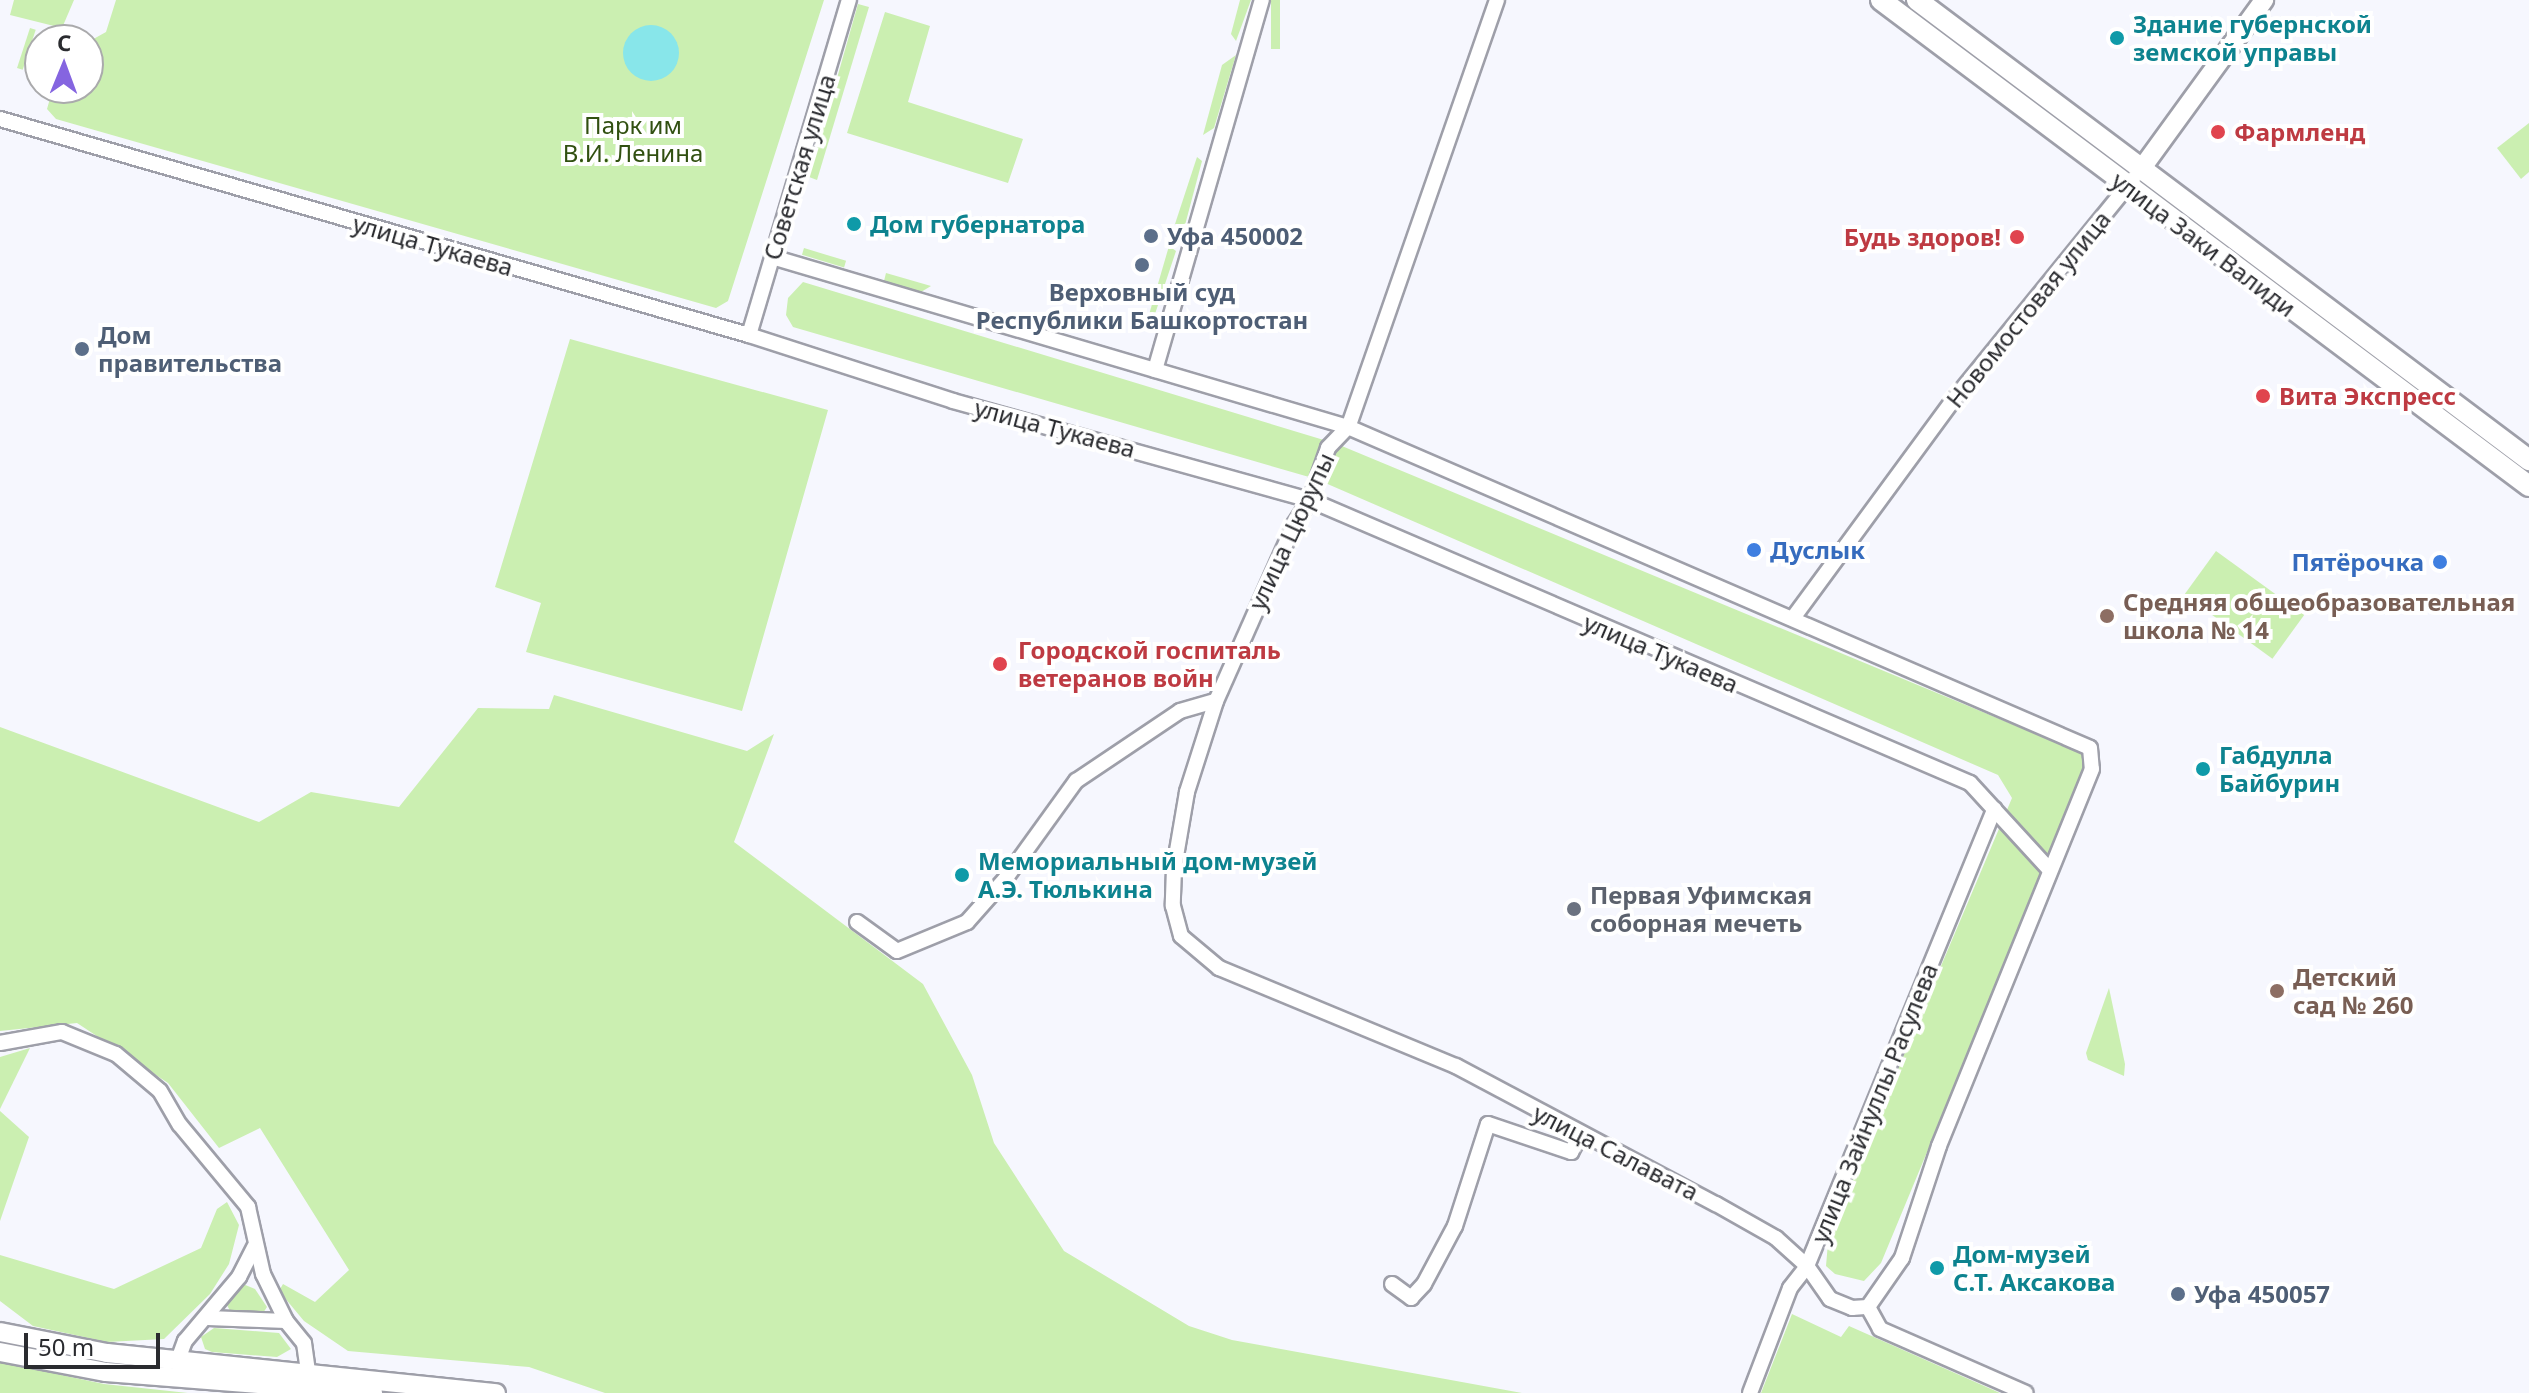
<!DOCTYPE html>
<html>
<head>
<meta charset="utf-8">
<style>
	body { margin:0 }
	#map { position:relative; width:2529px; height:1393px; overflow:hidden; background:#f6f7fe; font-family:"Noto Sans",sans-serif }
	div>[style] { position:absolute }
	.green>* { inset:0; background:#cbefb1; transform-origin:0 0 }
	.water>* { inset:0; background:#88e6ea }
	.round { border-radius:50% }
	.roads { filter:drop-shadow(2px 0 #9e9fa9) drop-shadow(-2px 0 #9e9fa9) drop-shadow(0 2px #9e9fa9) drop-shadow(0 -2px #9e9fa9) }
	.minor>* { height:14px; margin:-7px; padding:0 7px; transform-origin:7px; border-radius:7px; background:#fff }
	.tertiary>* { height:18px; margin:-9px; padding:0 9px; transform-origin:9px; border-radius:9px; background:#fff }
	.secondary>* { height:20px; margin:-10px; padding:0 10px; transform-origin:10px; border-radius:10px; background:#fff }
	.dots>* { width:22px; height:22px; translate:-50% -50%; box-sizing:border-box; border:4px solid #fff; border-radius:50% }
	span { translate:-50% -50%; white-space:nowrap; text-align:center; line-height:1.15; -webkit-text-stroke:8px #fff; paint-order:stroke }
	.culture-label { font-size:24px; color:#0d838f; font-weight:700 }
	.left { translate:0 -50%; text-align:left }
	.park-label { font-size:24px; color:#315011 }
	.health-label { font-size:24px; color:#be3a42; font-weight:700 }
	.right { translate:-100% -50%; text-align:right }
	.street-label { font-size:24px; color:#2a2b2f }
	.service-label { font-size:24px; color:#4e5e75; font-weight:700 }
	.shop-label { font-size:24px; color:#366cbe; font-weight:700 }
	.education-label { font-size:24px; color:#785e54; font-weight:700 }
	.worship-label { font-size:24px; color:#5b616d; font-weight:700 }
	.north { position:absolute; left:24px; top:24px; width:80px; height:80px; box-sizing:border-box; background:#fff; border:2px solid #aaaaac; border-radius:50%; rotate:1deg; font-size:22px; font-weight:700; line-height:32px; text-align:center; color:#2a2b2f }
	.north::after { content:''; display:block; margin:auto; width:28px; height:36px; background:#8565e0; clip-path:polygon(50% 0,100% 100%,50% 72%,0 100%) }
	.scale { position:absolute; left:24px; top:1333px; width:136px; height:36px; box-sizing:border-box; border:4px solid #2a2b2f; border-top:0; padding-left:10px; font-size:24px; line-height:28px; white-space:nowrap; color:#2a2b2f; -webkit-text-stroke:6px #fff; paint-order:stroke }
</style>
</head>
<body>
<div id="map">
	<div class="green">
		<i style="clip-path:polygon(14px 0,74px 0,62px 28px,10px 15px)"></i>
		<i style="clip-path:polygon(116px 0,824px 0,728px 301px,716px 308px,56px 119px,47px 109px,53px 88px,88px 88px,88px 42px,106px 32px)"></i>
		<i style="clip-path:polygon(1240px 0,1251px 0,1236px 41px,1231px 34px)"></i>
		<i style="left:1271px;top:0;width:9px;height:49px"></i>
		<i style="clip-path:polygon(858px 4px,869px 7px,817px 180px,809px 177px)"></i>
		<i style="clip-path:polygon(885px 12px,930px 26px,908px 102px,1023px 139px,1008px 183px,847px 133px)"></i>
		<i style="left:30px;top:28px;width:6px;height:42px;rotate:18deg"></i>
		<i style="clip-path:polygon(1236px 55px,1214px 128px,1203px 135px,1222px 65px)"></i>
		<i style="clip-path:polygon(2529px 123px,2529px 172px,2521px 179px,2497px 148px)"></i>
		<i style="clip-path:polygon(1197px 157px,1202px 161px,1185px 225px,1175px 224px)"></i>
		<i style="clip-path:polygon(1169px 246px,1176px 251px,1150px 329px,1146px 325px)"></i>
		<i style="left:804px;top:248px;width:44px;height:7px;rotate:17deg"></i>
		<i style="clip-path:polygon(886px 273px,931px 286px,921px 292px,884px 281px)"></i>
		<i style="clip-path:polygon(803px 282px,1337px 444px,2091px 757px,1881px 1263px,1864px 1281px,1835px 1274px,1826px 1266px,1829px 1231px,2012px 798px,1998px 775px,1316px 479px,793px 327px,786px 315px,788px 298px)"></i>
		<i style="clip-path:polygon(570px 339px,828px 410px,742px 711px,526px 652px,541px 603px,495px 587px)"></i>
		<i style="left:2216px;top:551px;width:109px;height:54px;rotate:36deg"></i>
		<i style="clip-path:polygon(554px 695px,747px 751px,774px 734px,734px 842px,923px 984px,972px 1075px,994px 1143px,1064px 1251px,1189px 1326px,1232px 1340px,1522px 1393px,605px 1393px,529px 1367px,348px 1351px,304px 1321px,279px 1291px,283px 1284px,315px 1302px,349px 1270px,260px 1128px,219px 1148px,168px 1083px,77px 1023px,0 1031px,0 727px,259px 822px,311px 792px,399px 807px,478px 708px,549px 709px)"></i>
		<i style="clip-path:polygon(2109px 988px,2125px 1064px,2124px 1076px,2088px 1060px,2086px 1053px)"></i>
		<i style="clip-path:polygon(30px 1048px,0 1109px,0 1057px)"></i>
		<i style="clip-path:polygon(0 1111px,29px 1137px,0 1221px)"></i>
		<i style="clip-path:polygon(227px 1202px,239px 1225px,229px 1264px,210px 1294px,164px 1339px,107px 1342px,33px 1326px,0 1301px,0 1255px,114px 1289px,201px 1248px,217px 1209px)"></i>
		<i style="clip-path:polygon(243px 1284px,255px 1289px,267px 1307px,263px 1313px,230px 1311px,227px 1305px)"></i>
		<i style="clip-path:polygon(1792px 1314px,1841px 1337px,1849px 1326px,2000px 1393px,1761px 1393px)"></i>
		<i style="clip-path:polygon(214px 1328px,279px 1333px,291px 1349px,277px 1357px,212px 1352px,205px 1349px,201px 1337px)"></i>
		<i style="clip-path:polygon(0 1362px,104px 1384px,188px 1393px,0 1393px)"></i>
	</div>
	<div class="water">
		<i class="round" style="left:623px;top:25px;width:56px;height:56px"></i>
	</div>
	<div class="roads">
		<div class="minor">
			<i style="left:1497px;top:0;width:452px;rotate:109.2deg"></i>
			<i style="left:1348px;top:427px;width:29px;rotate:134deg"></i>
			<i style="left:1328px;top:448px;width:55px;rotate:109.1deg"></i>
			<i style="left:1310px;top:500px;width:30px;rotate:123deg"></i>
			<i style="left:1294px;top:525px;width:193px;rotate:113.9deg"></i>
			<i style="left:1216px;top:701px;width:96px;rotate:107.7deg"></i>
			<i style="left:1187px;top:792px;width:77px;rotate:99.7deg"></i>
			<i style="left:1174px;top:868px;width:38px;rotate:92deg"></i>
			<i style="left:1173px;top:906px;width:31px;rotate:75deg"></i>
			<i style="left:1181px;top:936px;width:50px;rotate:40.1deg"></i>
			<i style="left:1219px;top:968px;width:256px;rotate:22.5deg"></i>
			<i style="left:1456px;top:1066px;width:294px;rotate:28deg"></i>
			<i style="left:1716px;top:1204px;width:69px;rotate:29.5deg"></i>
			<i style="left:1776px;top:1238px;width:42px;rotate:42.1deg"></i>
			<i style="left:1807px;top:1266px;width:40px;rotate:55.1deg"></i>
			<i style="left:1830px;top:1299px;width:24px;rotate:22deg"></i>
			<i style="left:1852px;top:1308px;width:16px;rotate:-4deg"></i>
			<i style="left:1868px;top:1307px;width:25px;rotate:61deg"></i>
			<i style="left:1880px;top:1329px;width:159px;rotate:23.7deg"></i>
			<i style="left:0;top:119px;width:780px;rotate:16.09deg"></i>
			<i style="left:749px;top:335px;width:214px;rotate:17.9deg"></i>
			<i style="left:953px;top:401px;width:370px;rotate:15.5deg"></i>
			<i style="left:1310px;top:500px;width:718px;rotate:23.21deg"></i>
			<i style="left:1970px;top:783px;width:115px;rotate:47.5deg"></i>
			<i style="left:772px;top:257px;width:601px;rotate:16.44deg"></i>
			<i style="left:1348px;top:427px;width:808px;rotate:23.39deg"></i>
			<i style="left:2090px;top:748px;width:21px;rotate:85deg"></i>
			<i style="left:2092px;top:769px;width:407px;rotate:112.1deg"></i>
			<i style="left:1939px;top:1146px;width:118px;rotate:108.3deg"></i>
			<i style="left:1902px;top:1258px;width:60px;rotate:124.8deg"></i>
			<i style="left:749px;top:335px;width:350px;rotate:-73.4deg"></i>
			<i style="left:1155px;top:370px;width:385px;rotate:-73.9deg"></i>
			<i style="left:1793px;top:618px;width:267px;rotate:-53.7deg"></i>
			<i style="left:1951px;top:403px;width:289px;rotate:-50.9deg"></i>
			<i style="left:857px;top:922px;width:49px;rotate:35.9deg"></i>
			<i style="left:897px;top:951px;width:76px;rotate:-22.5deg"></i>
			<i style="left:967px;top:922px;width:59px;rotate:-48.4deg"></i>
			<i style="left:1006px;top:878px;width:120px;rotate:-54.2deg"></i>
			<i style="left:1076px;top:781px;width:125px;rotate:-33.9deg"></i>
			<i style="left:1180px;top:711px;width:37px;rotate:-16deg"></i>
			<i style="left:0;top:1043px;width:63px;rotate:-10.1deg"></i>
			<i style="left:62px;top:1032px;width:58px;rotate:22.2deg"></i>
			<i style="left:116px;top:1054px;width:57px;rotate:40.1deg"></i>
			<i style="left:160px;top:1091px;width:39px;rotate:60deg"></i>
			<i style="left:180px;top:1125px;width:107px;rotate:50.3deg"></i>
			<i style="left:248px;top:1207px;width:69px;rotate:77.4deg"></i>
			<i style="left:263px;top:1274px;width:52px;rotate:63.9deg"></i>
			<i style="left:286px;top:1321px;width:28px;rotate:51deg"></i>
			<i style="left:304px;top:1343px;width:28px;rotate:82deg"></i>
			<i style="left:1392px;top:1284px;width:24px;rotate:36deg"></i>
			<i style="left:1411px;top:1298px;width:19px;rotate:-47deg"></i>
			<i style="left:1424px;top:1284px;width:66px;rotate:-61.9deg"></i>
			<i style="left:1455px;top:1226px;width:107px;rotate:-72.1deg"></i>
			<i style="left:1488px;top:1124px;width:88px;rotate:18.6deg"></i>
			<i style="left:1571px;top:1152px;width:18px;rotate:-61deg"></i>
			<i style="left:208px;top:1318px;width:78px;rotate:2.2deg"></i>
			<i style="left:178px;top:1360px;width:20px;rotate:-70deg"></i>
			<i style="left:185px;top:1341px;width:84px;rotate:-49.8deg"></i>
			<i style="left:239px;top:1277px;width:34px;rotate:-63deg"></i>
			<i style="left:1750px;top:1393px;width:112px;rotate:-69.1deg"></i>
			<i style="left:1790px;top:1288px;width:28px;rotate:-52deg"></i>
			<i style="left:1807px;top:1266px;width:494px;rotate:-67.7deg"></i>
		</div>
		<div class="tertiary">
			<i style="left:2142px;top:168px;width:208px;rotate:-54deg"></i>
			<i style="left:0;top:1332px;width:109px;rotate:11.1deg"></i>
			<i style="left:107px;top:1353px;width:391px;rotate:5.9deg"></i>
			<i style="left:0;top:1352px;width:108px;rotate:10.7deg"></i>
			<i style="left:106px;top:1372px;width:268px;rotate:4.5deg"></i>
		</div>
		<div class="secondary">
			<i style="left:1881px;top:0;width:810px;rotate:36.87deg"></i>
			<i style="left:1917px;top:0;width:766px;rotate:36.93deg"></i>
		</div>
	</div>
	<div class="dots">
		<i style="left:2117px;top:38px;background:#0f9aa8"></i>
		<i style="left:2218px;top:132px;background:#e0444e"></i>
		<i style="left:854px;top:224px;background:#0f9aa8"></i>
		<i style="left:1151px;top:236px;background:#5c6f8a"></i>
		<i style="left:2017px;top:237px;background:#e0444e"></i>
		<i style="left:1142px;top:265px;background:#5c6f8a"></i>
		<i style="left:82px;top:349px;background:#5c6f8a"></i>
		<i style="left:2263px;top:396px;background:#e0444e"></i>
		<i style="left:1754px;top:550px;background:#3f7fe0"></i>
		<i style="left:2440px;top:562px;background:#3f7fe0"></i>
		<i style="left:2107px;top:616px;background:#8d6e63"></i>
		<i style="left:1000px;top:664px;background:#e0444e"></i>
		<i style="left:2203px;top:769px;background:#0f9aa8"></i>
		<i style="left:962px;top:875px;background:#0f9aa8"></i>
		<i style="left:1574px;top:909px;background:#6b7280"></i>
		<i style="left:2277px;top:991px;background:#8d6e63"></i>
		<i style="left:1937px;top:1268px;background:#0f9aa8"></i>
		<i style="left:2178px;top:1294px;background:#5c6f8a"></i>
	</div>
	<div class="culture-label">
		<span class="left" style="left:2133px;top:38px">Здание губернской<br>земской управы</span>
		<span class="left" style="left:870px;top:224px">Дом губернатора</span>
		<span class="left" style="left:2219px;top:769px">Габдулла<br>Байбурин</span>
		<span class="left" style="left:978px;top:875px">Мемориальный дом-музей<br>А.Э. Тюлькина</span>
		<span class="left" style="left:1953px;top:1268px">Дом-музей<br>С.Т. Аксакова</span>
	</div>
	<div class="park-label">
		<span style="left:633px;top:139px">Парк им<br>В.И. Ленина</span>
	</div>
	<div class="health-label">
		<span class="left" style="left:2234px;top:132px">Фармленд</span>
		<span class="right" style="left:2001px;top:237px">Будь здоров!</span>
		<span class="left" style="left:2279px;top:396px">Вита Экспресс</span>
		<span class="left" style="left:1018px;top:664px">Городской госпиталь<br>ветеранов войн</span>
	</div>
	<div class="street-label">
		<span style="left:799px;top:167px;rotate:-73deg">Советская улица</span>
		<span style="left:2204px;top:244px;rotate:37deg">улица Заки Валиди</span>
		<span style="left:433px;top:245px;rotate:16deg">улица Тукаева</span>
		<span style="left:2028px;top:309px;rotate:-51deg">Новомостовая улица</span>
		<span style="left:1055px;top:428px;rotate:15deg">улица Тукаева</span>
		<span style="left:1291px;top:531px;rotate:-65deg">улица Цюрупы</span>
		<span style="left:1661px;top:653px;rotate:23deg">улица Тукаева</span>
		<span style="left:1874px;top:1103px;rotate:-68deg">улица Зайнуллы Расулева</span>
		<span style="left:1616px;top:1152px;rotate:27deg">улица Салавата</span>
	</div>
	<div class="service-label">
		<span class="left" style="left:1167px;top:236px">Уфа 450002</span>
		<span style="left:1142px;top:306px">Верховный суд<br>Республики Башкортостан</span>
		<span class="left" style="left:98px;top:349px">Дом<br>правительства</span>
		<span class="left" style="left:2194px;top:1294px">Уфа 450057</span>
	</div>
	<div class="shop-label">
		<span class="left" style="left:1770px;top:550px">Дуслык</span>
		<span class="right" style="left:2424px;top:562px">Пятёрочка</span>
	</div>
	<div class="education-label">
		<span class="left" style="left:2123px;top:616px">Средняя общеобразовательная<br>школа № 14</span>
		<span class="left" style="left:2293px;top:991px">Детский<br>сад № 260</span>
	</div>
	<div class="worship-label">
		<span class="left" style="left:1590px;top:909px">Первая Уфимская<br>соборная мечеть</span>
	</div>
	<div class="north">С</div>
	<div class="scale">50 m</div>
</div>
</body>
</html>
